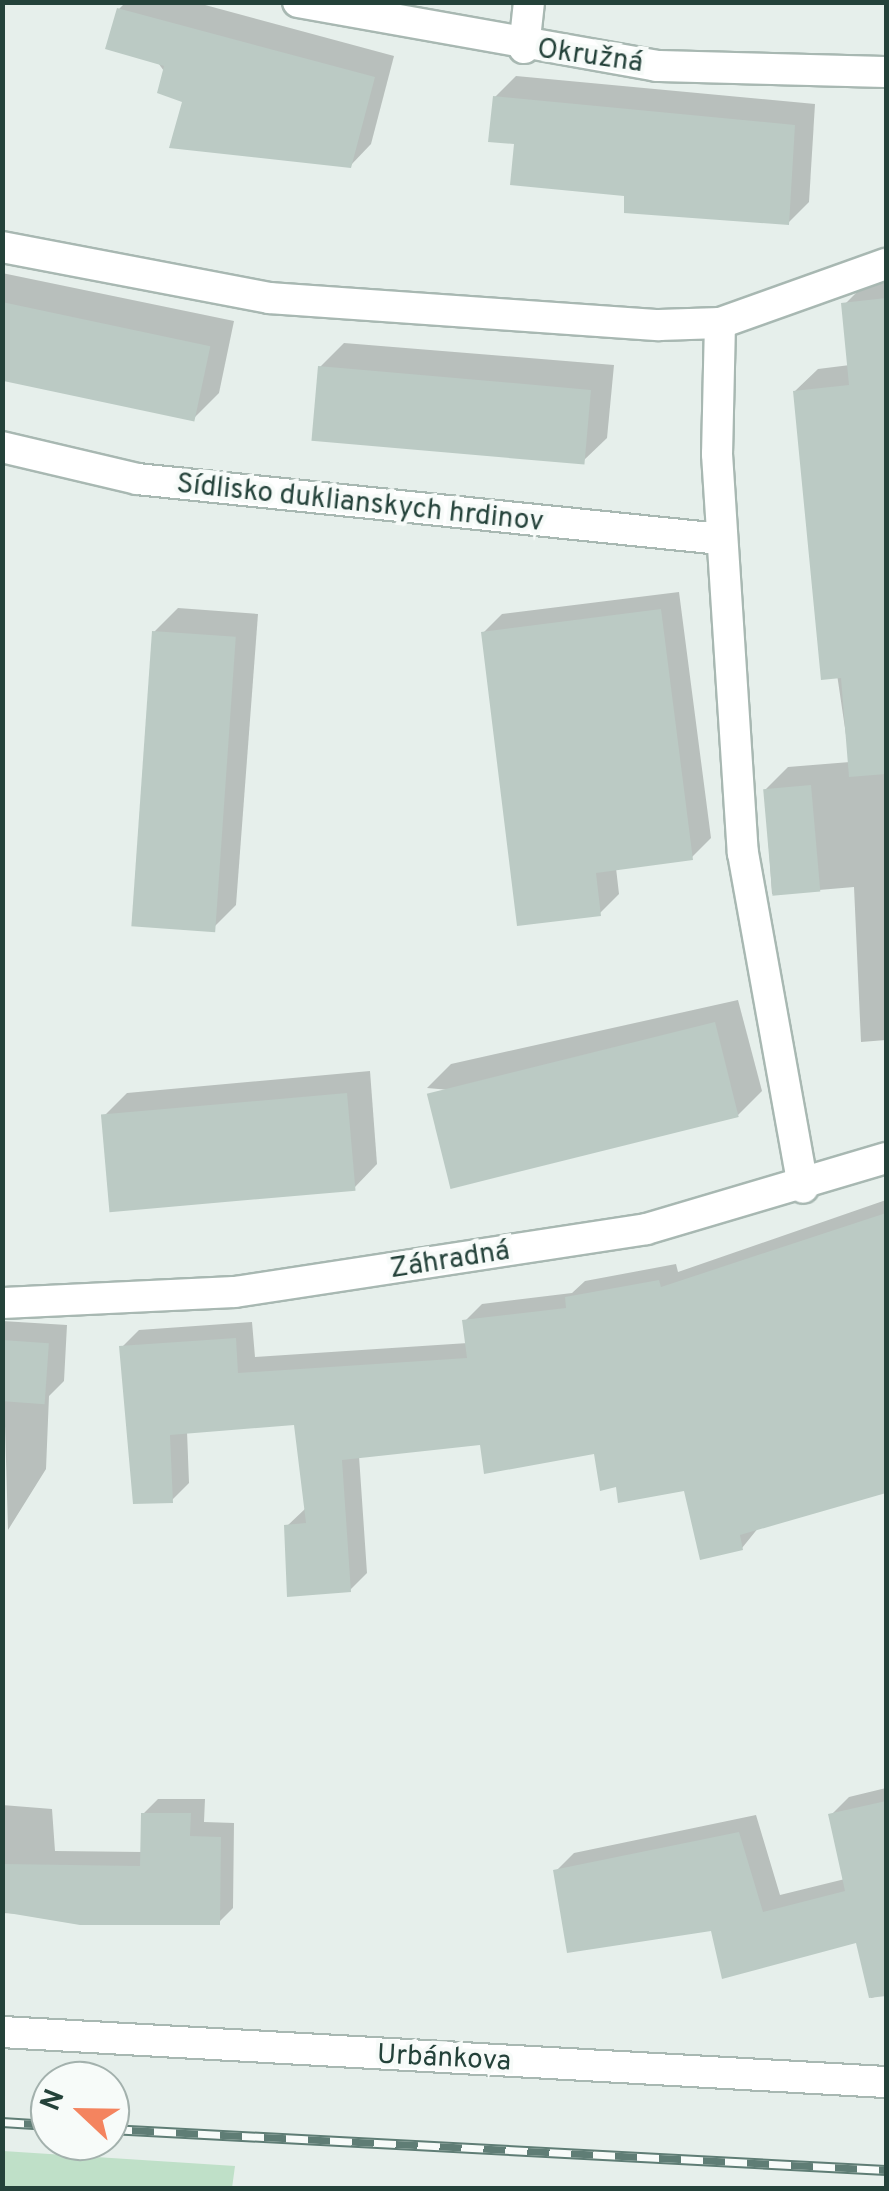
<!DOCTYPE html>
<html>
<head>
<meta charset="utf-8">
<style>
	body { margin:0 }
	#map { position:relative; width:889px; height:2191px; overflow:hidden; background:#e6efeb; font-family:Overpass,sans-serif }
	div>[style] { position:absolute }
	.green>* { inset:0; background:#bfe0c8 }
	.shadow>* { inset:0; background:#0003 }
	.building>* { inset:0; background:#bbcac4; transform-origin:0 0 }
	.roads { filter:drop-shadow(2px 0 #a8b8b2) drop-shadow(-2px 0 #a8b8b2) drop-shadow(0 2px #a8b8b2) drop-shadow(0 -2px #a8b8b2) }
	.street>* { height:30px; margin:-15px; padding:0 15px; transform-origin:15px; border-radius:15px; background:#fff }
	.rail>* { height:11px; margin-top:-5.5px; transform-origin:0; background:repeating-linear-gradient(90deg,#f7fbf9 0 22px,#5f7d75 0 44px); box-sizing:border-box; border-block:2px solid #5f7d75 }
	span { translate:-50% -50%; white-space:nowrap; text-align:center; line-height:1.15; -webkit-text-stroke:8px #f7fbf9; paint-order:stroke }
	.street-label { font-size:28px; color:#24423a }
	.frame { position:absolute; inset:0; border:5px solid #24423a; pointer-events:none }
	.north { position:absolute; left:30px; top:2061px; width:100px; height:100px; box-sizing:border-box; background:#f7fbf9; border:2px solid #a3b1ad; border-radius:50%; rotate:292deg; font-size:28px; font-weight:700; line-height:40px; text-align:center; color:#24423a }
	.north::after { content:''; display:block; margin:auto; width:35px; height:45px; background:#f4845f; clip-path:polygon(50% 0,100% 100%,50% 72%,0 100%) }
</style>
</head>
<body>
<div id="map">
	<div class="green">
		<i style="clip-path:polygon(2px 2151px,3px 2151px,235px 2166px,232px 2188px,3px 2188px)"></i>
	</div>
	<div class="shadow">
		<i style="clip-path:polygon(126px 2px,194px 2px,394px 56px,371px 144px,350px 166px,185px 100px,119px 9px)"></i>
		<i style="clip-path:polygon(516px 76px,815px 104px,809px 202px,788px 223px,627px 194px,517px 142px,495px 97px)"></i>
		<i style="clip-path:polygon(2px 273px,234px 321px,219px 393px,195px 417px,2px 376px)"></i>
		<i style="clip-path:polygon(886px 279px,886px 1040px,861px 1042px,854px 887px,772px 894px,765px 790px,788px 767px,850px 762px,795px 391px,818px 369px,850px 365px,846px 303px,868px 281px)"></i>
		<i style="clip-path:polygon(344px 343px,614px 365px,607px 438px,583px 461px,320px 367px)"></i>
		<i style="clip-path:polygon(679px 592px,711px 838px,692px 857px,616px 868px,619px 894px,600px 913px,483px 633px,502px 614px)"></i>
		<i style="clip-path:polygon(178px 608px,258px 614px,236px 905px,212px 929px,154px 632px)"></i>
		<i style="clip-path:polygon(738px 1000px,762px 1091px,738px 1115px,427px 1088px,451px 1064px)"></i>
		<i style="clip-path:polygon(370px 1071px,377px 1164px,354px 1188px,103px 1117px,127px 1093px)"></i>
		<i style="clip-path:polygon(886px 1200px,886px 1490px,759px 1527px,742px 1548px,686px 1488px,618px 1484px,596px 1451px,482px 1442px,359px 1456px,367px 1573px,350px 1590px,287px 1526px,306px 1508px,296px 1422px,187px 1431px,189px 1483px,171px 1501px,122px 1347px,139px 1330px,252px 1322px,255px 1357px,468px 1343px,465px 1321px,482px 1304px,572px 1293px,585px 1281px,676px 1264px,678px 1272px)"></i>
		<i style="clip-path:polygon(2px 1321px,67px 1325px,64px 1381px,49px 1396px,46px 1469px,8px 1530px)"></i>
		<i style="clip-path:polygon(886px 1788px,886px 1994px,871px 1998px,858px 1940px,713px 1928px,556px 1871px,574px 1853px,756px 1815px,780px 1895px,845px 1879px,831px 1815px,849px 1797px)"></i>
		<i style="clip-path:polygon(158px 1799px,205px 1799px,204px 1822px,234px 1823px,233px 1908px,219px 1922px,2px 1913px,2px 1805px,52px 1809px,55px 1851px,143px 1852px,143px 1814px)"></i>
	</div>
	<div class="building">
		<i style="clip-path:polygon(117px 8px,375px 77px,351px 168px,169px 148px,182px 102px,157px 93px,164px 66px,105px 49px)"></i>
		<i style="clip-path:polygon(493px 96px,795px 125px,789px 225px,624px 213px,624px 196px,510px 185px,514px 144px,488px 142px)"></i>
		<i style="clip-path:polygon(886px 298px,886px 774px,849px 777px,841px 678px,821px 680px,793px 391px,849px 385px,841px 303px)"></i>
		<i style="left:2px;top:302px;width:213px;height:77px;rotate:12deg"></i>
		<i style="left:318px;top:366px;width:274px;height:75px;rotate:5deg"></i>
		<i style="clip-path:polygon(661px 609px,693px 860px,596px 873px,601px 916px,517px 926px,481px 632px)"></i>
		<i style="left:152px;top:631px;width:84px;height:296px;rotate:4deg"></i>
		<i style="left:811px;top:785px;width:107px;height:48px;rotate:85deg"></i>
		<i style="left:715px;top:1022px;width:98px;height:297px;rotate:76deg"></i>
		<i style="left:347px;top:1093px;width:98px;height:247px;rotate:85deg"></i>
		<i style="clip-path:polygon(886px 1213px,886px 1493px,740px 1535px,743px 1550px,700px 1560px,684px 1491px,618px 1503px,616px 1487px,600px 1491px,594px 1454px,484px 1474px,480px 1445px,342px 1460px,351px 1592px,287px 1597px,284px 1525px,306px 1523px,294px 1425px,170px 1435px,173px 1503px,133px 1504px,119px 1346px,236px 1338px,238px 1373px,467px 1358px,462px 1320px,566px 1308px,565px 1297px,659px 1280px,661px 1287px)"></i>
		<i style="left:2px;top:1340px;width:47px;height:61px;rotate:4deg"></i>
		<i style="clip-path:polygon(886px 1801px,886px 1996px,869px 1998px,856px 1943px,722px 1979px,711px 1931px,567px 1953px,553px 1870px,739px 1832px,763px 1912px,845px 1891px,828px 1814px)"></i>
		<i style="clip-path:polygon(141px 1813px,191px 1813px,190px 1836px,221px 1837px,220px 1925px,80px 1925px,2px 1912px,2px 1864px,140px 1866px)"></i>
	</div>
	<div class="roads">
		<div class="street">
			<i style="left:298px;top:2px;width:364px;rotate:10.1deg"></i>
			<i style="left:656px;top:66px;width:230px;rotate:1.5deg"></i>
			<i style="left:524px;top:48px;width:46px;rotate:-83.8deg"></i>
			<i style="left:2px;top:247px;width:272px;rotate:10.8deg"></i>
			<i style="left:269px;top:298px;width:391px;rotate:4deg"></i>
			<i style="left:659px;top:325px;width:61px;rotate:-1.9deg"></i>
			<i style="left:720px;top:323px;width:176px;rotate:-19.6deg"></i>
			<i style="left:720px;top:323px;width:131px;rotate:91.3deg"></i>
			<i style="left:717px;top:454px;width:400px;rotate:86.3deg"></i>
			<i style="left:743px;top:853px;width:340px;rotate:79.8deg"></i>
			<i style="left:2px;top:447px;width:139px;rotate:13.3deg"></i>
			<i style="left:137px;top:479px;width:587px;rotate:5.87deg"></i>
			<i style="left:2px;top:1303px;width:233px;rotate:-2.7deg"></i>
			<i style="left:235px;top:1292px;width:416px;rotate:-8.7deg"></i>
			<i style="left:646px;top:1229px;width:250px;rotate:-16.5deg"></i>
			<i style="left:2px;top:2032px;width:885px;rotate:3.24deg"></i>
		</div>
	</div>
	<div class="rail">
		<i style="left:2px;top:2122px;width:48px;rotate:3.6deg"></i>
		<i style="left:110px;top:2129px;width:777px;rotate:3.02deg"></i>
	</div>
	<div class="street-label">
		<span style="left:590px;top:57px;rotate:8deg">Okružná</span>
		<span style="left:360px;top:504px;rotate:6deg">Sídlisko duklianskych hrdinov</span>
		<span style="left:450px;top:1261px;rotate:-9deg">Záhradná</span>
		<span style="left:444px;top:2059px;rotate:3deg">Urbánkova</span>
	</div>
	<div class="frame"></div>
	<div class="north">N</div>
</div>
</body>
</html>
